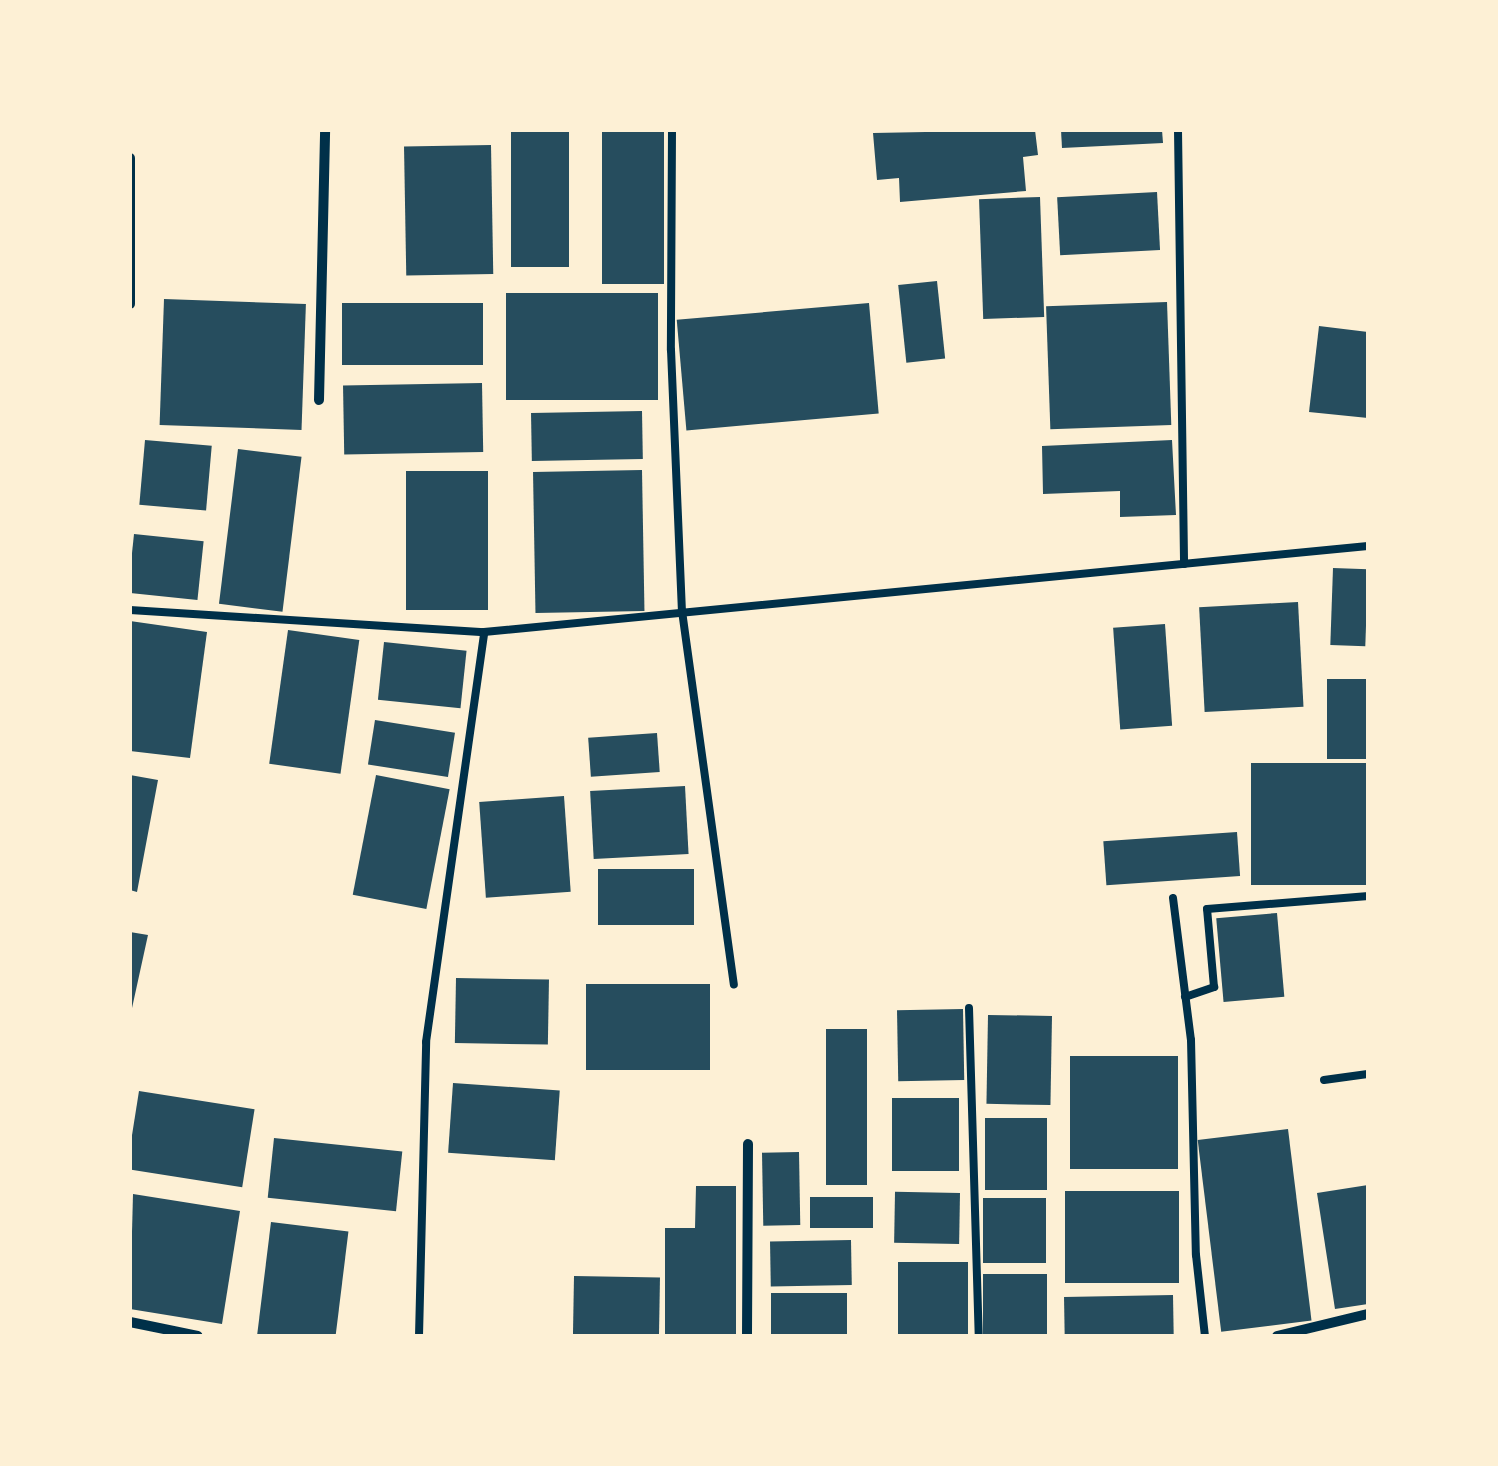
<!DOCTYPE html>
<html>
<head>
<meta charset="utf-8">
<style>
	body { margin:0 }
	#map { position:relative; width:1498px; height:1466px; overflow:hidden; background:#fdf0d5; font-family:Mulish,sans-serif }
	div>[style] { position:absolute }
	.building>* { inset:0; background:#264d5e; transform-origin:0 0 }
	.service>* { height:8px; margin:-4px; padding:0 4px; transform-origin:4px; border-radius:4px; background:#003049 }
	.minor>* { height:10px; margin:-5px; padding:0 5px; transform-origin:5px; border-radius:5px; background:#003049 }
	span { translate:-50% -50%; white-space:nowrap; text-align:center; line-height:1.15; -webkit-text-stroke:10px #fdf0d5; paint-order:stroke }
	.frame { position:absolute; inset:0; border:132px solid #fdf0d5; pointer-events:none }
</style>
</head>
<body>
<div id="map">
	<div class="building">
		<i style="left:511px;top:130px;width:58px;height:137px"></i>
		<i style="left:602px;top:130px;width:62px;height:154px"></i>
		<i style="clip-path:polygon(1035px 130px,1038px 155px,1023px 157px,1026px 191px,900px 202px,899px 178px,877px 180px,873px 133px)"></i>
		<i style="clip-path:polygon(1061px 130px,1162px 130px,1163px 143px,1062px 148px)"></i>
		<i style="left:491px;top:145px;width:129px;height:87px;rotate:89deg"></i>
		<i style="left:1157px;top:192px;width:58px;height:100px;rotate:87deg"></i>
		<i style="left:1040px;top:197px;width:120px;height:61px;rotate:88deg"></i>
		<i style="left:937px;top:281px;width:78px;height:39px;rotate:84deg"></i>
		<i style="left:658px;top:293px;width:107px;height:152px;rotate:90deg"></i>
		<i style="left:164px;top:299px;width:142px;height:126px;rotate:2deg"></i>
		<i style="left:1167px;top:302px;width:123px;height:121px;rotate:88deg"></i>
		<i style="left:483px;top:303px;width:62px;height:141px;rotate:90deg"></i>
		<i style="left:869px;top:303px;width:111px;height:193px;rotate:85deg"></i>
		<i style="clip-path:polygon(1319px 326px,1368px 332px,1368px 418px,1309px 412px)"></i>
		<i style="left:482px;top:383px;width:69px;height:139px;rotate:89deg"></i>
		<i style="left:642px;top:411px;width:48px;height:111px;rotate:89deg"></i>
		<i style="left:145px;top:440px;width:67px;height:65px;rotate:5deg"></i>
		<i style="clip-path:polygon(1172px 440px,1176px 515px,1120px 517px,1120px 491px,1043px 494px,1042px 446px)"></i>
		<i style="left:238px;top:449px;width:64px;height:156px;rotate:7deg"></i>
		<i style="left:642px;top:470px;width:141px;height:109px;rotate:89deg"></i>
		<i style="left:488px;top:471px;width:139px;height:82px;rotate:90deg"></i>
		<i style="left:134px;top:534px;width:70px;height:59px;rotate:6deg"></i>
		<i style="left:1333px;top:568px;width:35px;height:77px;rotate:2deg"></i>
		<i style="left:1298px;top:602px;width:105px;height:99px;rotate:87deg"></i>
		<i style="clip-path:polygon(130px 621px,207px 632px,190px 758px,130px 751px)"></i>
		<i style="left:1165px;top:624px;width:102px;height:52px;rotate:86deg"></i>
		<i style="left:288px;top:630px;width:72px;height:135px;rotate:8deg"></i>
		<i style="left:384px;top:642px;width:83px;height:58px;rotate:6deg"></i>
		<i style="left:1368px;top:679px;width:80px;height:41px;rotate:90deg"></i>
		<i style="left:375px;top:720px;width:81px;height:45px;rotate:9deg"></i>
		<i style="left:657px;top:733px;width:39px;height:69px;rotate:86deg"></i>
		<i style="left:1368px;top:763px;width:122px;height:117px;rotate:90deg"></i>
		<i style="clip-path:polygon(130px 775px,158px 780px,137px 892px,130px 890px)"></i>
		<i style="left:376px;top:775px;width:75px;height:122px;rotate:11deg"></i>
		<i style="left:685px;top:786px;width:68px;height:95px;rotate:87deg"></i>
		<i style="left:564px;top:796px;width:96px;height:85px;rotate:86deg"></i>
		<i style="left:1237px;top:832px;width:44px;height:134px;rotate:86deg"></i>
		<i style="left:598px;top:869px;width:96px;height:56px"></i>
		<i style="left:1277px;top:913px;width:84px;height:61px;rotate:85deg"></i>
		<i style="clip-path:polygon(130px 932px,148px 935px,132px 1008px,130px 1008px)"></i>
		<i style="left:456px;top:978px;width:93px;height:65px;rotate:1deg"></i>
		<i style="left:586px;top:984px;width:124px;height:86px"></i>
		<i style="left:963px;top:1009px;width:71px;height:66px;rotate:89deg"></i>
		<i style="left:1052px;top:1016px;width:89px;height:64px;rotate:91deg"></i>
		<i style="left:867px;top:1029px;width:156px;height:41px;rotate:90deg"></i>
		<i style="left:1178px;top:1056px;width:113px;height:108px;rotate:90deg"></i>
		<i style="left:453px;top:1083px;width:107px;height:70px;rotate:4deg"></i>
		<i style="left:139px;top:1091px;width:117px;height:79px;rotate:9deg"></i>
		<i style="left:959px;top:1098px;width:73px;height:67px;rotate:90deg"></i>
		<i style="left:985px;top:1118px;width:62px;height:72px"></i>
		<i style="left:1288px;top:1129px;width:193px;height:91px;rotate:83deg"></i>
		<i style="left:274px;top:1138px;width:129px;height:60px;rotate:6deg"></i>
		<i style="left:799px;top:1152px;width:73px;height:37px;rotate:89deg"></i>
		<i style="clip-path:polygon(1368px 1185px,1368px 1304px,1335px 1309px,1317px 1193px)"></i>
		<i style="clip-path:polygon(696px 1186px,736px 1186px,736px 1336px,665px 1336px,665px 1228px,695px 1228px)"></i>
		<i style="left:1065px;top:1191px;width:114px;height:92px"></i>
		<i style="left:960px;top:1193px;width:51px;height:65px;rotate:91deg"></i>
		<i style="clip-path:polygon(133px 1194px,240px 1211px,222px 1324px,130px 1309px)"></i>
		<i style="left:810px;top:1197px;width:63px;height:31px"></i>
		<i style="left:983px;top:1198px;width:63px;height:65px"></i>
		<i style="left:271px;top:1222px;width:78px;height:115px;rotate:7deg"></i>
		<i style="left:851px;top:1240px;width:45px;height:81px;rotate:89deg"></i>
		<i style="left:898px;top:1262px;width:70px;height:74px"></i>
		<i style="left:983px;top:1274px;width:64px;height:62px"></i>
		<i style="left:574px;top:1276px;width:86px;height:60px;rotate:1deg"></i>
		<i style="left:771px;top:1293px;width:76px;height:43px"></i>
		<i style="left:1173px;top:1295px;width:41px;height:109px;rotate:89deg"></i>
	</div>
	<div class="service">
		<i style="left:672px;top:130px;width:220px;rotate:90.3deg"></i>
		<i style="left:671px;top:350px;width:261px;rotate:87.6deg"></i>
		<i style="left:682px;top:611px;width:377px;rotate:82.1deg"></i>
		<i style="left:1178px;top:130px;width:434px;rotate:89.2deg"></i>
		<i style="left:130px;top:610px;width:355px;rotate:3.6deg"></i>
		<i style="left:484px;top:632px;width:888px;rotate:-5.56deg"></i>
		<i style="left:1173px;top:898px;width:143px;rotate:82.8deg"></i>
		<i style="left:1191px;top:1040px;width:215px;rotate:88.7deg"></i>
		<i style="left:1196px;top:1255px;width:81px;rotate:83.7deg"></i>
		<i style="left:1185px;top:997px;width:31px;rotate:-19deg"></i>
		<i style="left:1214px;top:987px;width:78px;rotate:-95.1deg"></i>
		<i style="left:1207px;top:909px;width:162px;rotate:-4.6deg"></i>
		<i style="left:969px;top:1008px;width:328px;rotate:88.3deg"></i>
		<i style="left:1324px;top:1080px;width:44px;rotate:-7.8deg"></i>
		<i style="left:419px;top:1336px;width:294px;rotate:-88.6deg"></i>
		<i style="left:426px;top:1042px;width:414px;rotate:-81.9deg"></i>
	</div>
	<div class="minor">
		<i style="left:130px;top:158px;width:146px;rotate:90deg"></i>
		<i style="left:319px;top:400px;width:270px;rotate:-88.7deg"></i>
		<i style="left:130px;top:1322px;width:69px;rotate:11.6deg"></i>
		<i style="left:747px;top:1336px;width:192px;rotate:-89.7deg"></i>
		<i style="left:1277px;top:1336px;width:94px;rotate:-13.6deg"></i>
	</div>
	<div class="frame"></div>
</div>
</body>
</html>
